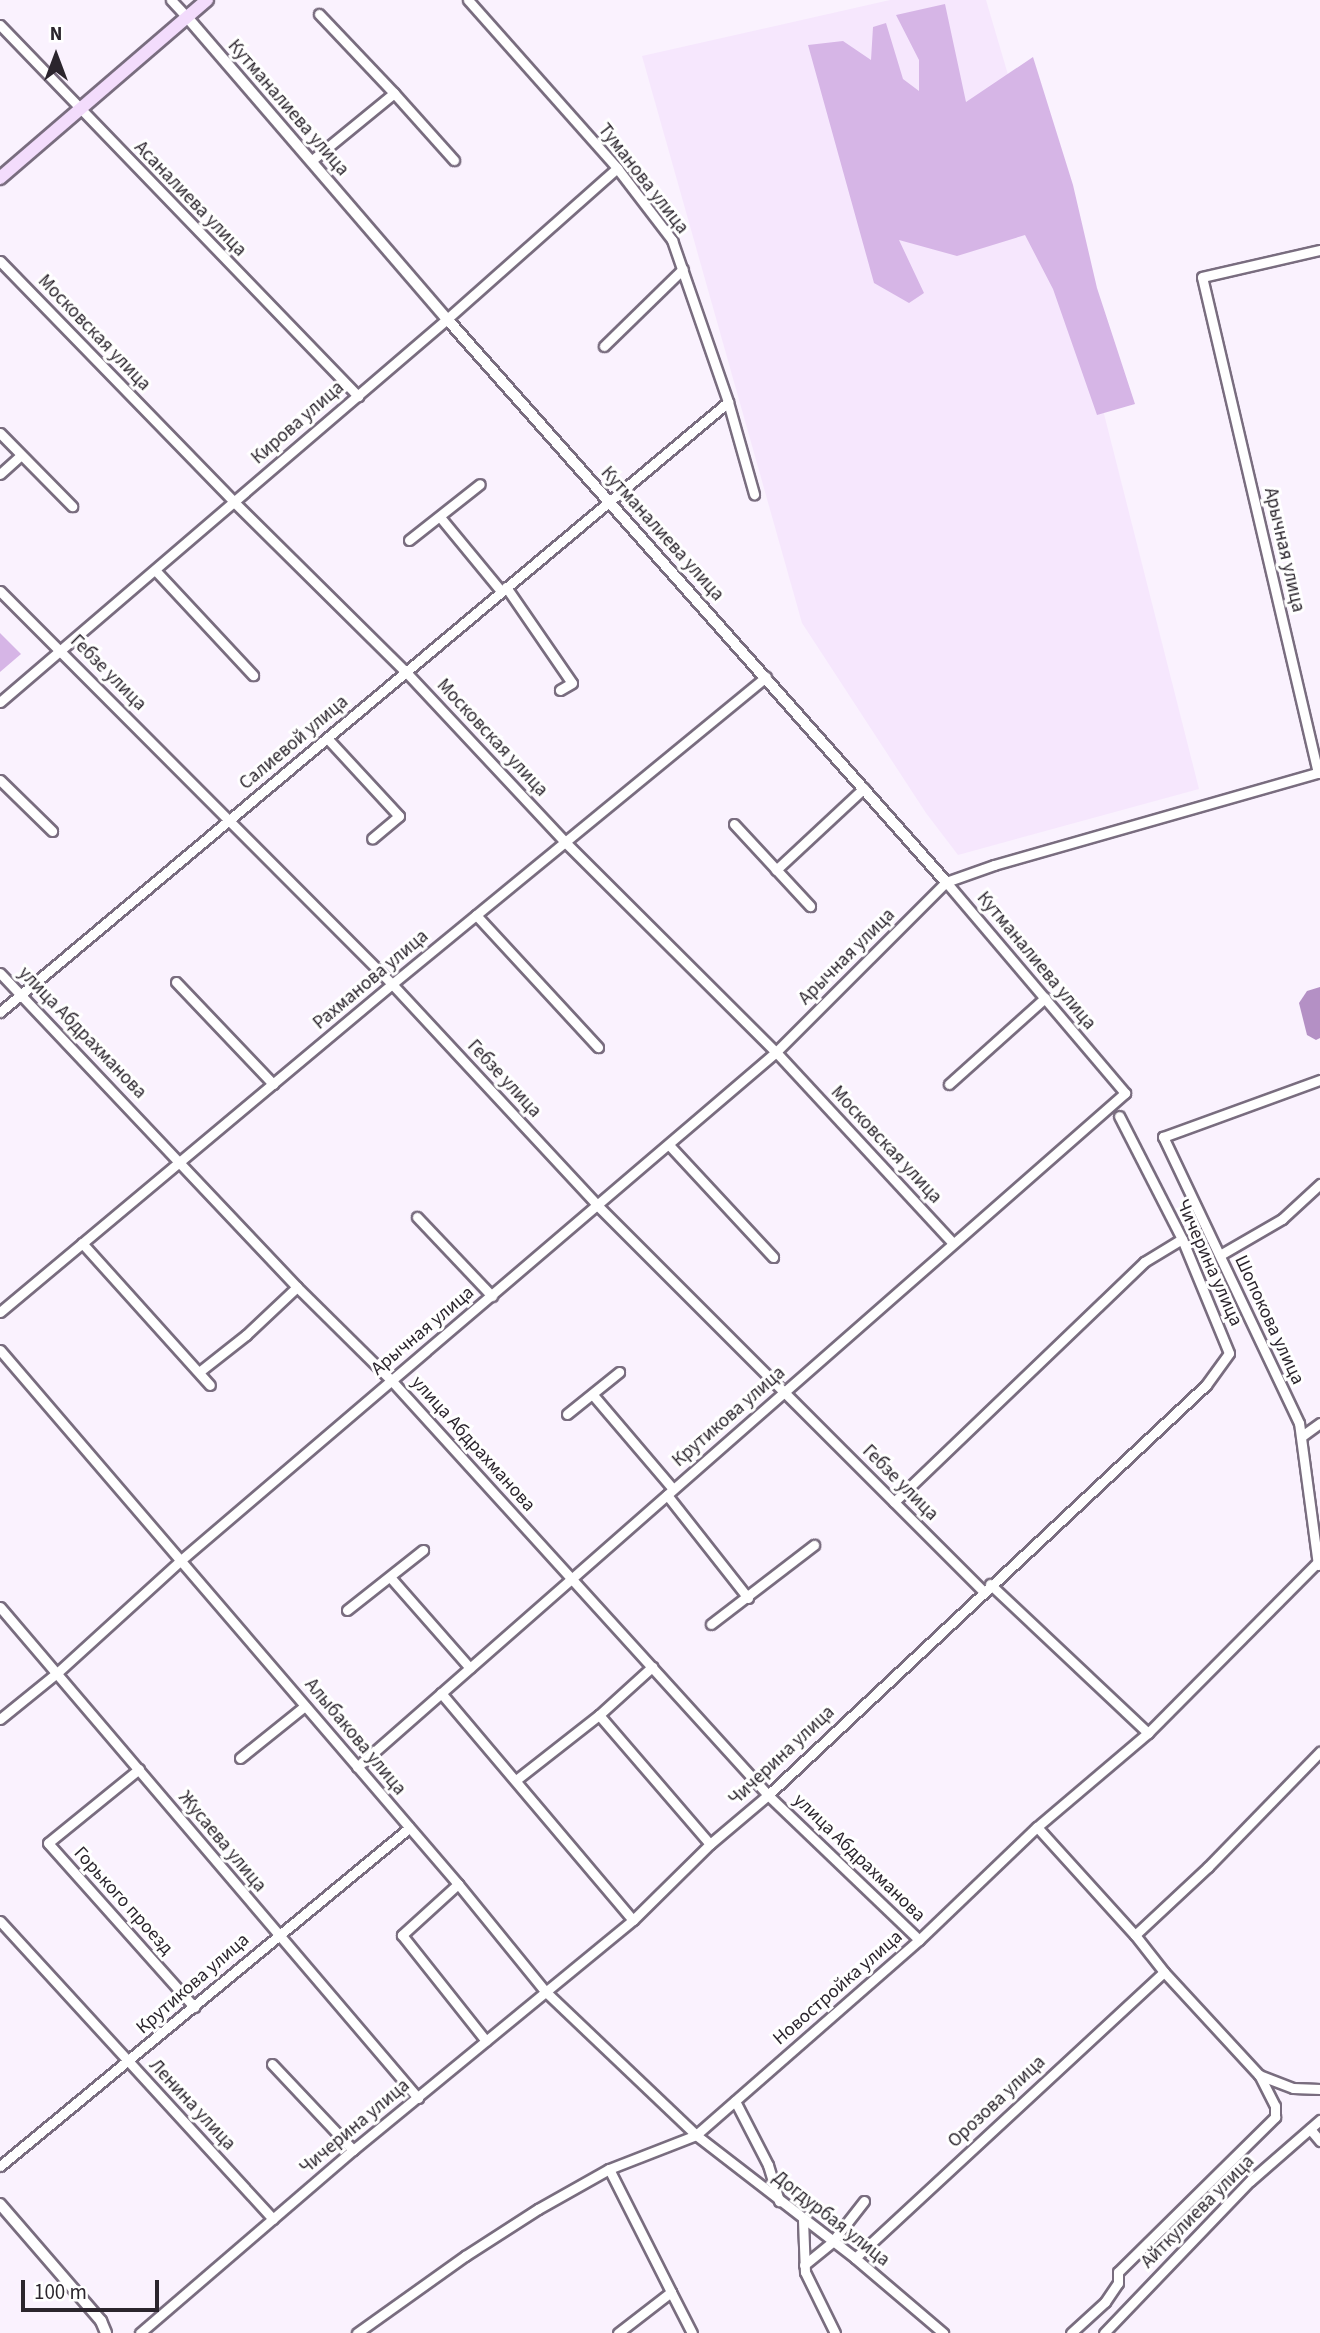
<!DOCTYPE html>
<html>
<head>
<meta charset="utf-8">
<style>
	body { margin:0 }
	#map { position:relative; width:1320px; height:2333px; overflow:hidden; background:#faf2fe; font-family:"Source Sans 3",sans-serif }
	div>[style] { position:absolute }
	.built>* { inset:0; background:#f6e7fd }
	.green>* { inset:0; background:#d6b5e6 }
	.water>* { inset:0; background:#b490c5 }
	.roads { filter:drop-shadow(2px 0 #796d7f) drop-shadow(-2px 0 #796d7f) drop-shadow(0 2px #796d7f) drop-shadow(0 -2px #796d7f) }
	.minor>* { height:9px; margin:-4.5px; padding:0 4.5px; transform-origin:4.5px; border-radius:4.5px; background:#fff }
	.tertiary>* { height:10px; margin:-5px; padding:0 5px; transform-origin:5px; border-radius:5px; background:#fff }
	.secondary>* { height:12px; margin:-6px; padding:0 6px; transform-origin:6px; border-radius:6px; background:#f3dcfc }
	span { translate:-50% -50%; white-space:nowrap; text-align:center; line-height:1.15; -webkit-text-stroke:6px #fff; paint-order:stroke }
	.street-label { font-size:19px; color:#2b252d }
	.north { position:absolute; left:21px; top:21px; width:70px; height:70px; -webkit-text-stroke:5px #fff; paint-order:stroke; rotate:0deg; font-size:19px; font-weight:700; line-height:28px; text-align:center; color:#2b252d }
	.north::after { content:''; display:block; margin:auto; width:24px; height:32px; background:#2b252d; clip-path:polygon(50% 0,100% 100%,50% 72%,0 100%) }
	.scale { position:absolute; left:21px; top:2280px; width:138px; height:32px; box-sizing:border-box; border:4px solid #2b252d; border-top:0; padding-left:9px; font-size:21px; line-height:24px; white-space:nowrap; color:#2b252d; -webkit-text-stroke:5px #fff; paint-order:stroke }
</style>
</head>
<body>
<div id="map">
	<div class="built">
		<i style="clip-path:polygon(890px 0,986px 0,1080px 319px,1199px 789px,958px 855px,926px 813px,802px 623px,642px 56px)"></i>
	</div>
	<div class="green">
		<i style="clip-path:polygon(945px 4px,966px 102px,1033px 57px,1073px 185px,1097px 288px,1135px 404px,1097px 415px,1053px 289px,1025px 235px,957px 256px,899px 240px,924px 293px,909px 303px,874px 283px,808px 45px,843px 41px,871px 60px,873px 27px,886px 23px,903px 79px,919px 91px,919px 60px,896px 15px)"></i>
		<i style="clip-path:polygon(0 633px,21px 654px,0 672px)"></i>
	</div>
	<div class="water">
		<i style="clip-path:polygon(1320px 987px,1320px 1038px,1316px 1040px,1307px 1035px,1299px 1003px,1307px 991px)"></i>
	</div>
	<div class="roads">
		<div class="minor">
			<i style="left:171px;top:0;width:23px;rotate:47deg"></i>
			<i style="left:468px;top:0;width:225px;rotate:48.4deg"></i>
			<i style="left:617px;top:168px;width:91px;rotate:52.6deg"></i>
			<i style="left:672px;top:240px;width:171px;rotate:70.9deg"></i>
			<i style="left:728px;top:402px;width:96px;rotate:74.2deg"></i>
			<i style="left:319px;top:14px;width:109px;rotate:46.5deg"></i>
			<i style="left:0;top:25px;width:516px;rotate:46.02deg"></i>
			<i style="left:311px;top:161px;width:107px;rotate:-39.3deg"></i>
			<i style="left:394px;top:93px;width:90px;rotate:48.2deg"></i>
			<i style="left:0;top:261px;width:336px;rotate:45.8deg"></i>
			<i style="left:234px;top:502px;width:242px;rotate:44.7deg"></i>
			<i style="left:406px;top:672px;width:233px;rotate:46.9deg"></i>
			<i style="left:565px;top:842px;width:298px;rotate:44.9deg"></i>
			<i style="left:776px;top:1052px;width:260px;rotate:47.2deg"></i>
			<i style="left:604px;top:346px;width:110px;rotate:-44.3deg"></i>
			<i style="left:0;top:433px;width:103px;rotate:45.4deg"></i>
			<i style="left:0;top:474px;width:28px;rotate:-42deg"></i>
			<i style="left:440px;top:517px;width:96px;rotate:50.5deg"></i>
			<i style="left:409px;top:540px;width:90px;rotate:-38.3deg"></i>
			<i style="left:155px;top:570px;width:144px;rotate:47deg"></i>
			<i style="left:506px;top:587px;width:116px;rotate:55.5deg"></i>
			<i style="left:572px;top:683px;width:14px;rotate:150deg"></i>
			<i style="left:0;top:591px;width:555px;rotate:45.07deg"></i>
			<i style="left:392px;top:984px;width:303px;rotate:47.1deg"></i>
			<i style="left:598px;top:1206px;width:544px;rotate:45deg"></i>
			<i style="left:0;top:702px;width:589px;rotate:-40.59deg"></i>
			<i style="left:447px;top:319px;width:227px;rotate:-41.6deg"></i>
			<i style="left:327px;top:738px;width:106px;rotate:47.3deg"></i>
			<i style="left:399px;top:816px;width:35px;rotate:140deg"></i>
			<i style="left:0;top:780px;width:73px;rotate:44.4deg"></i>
			<i style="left:734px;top:824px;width:112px;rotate:47.2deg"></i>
			<i style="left:776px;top:870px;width:120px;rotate:-43deg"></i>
			<i style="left:476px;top:915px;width:180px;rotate:47.3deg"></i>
			<i style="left:0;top:973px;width:432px;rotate:46.6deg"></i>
			<i style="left:297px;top:1287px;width:132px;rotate:44.7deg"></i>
			<i style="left:391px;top:1380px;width:561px;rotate:47.75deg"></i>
			<i style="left:768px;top:1795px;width:209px;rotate:43.8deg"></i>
			<i style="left:176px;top:982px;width:141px;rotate:46.4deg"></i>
			<i style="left:0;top:1012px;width:950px;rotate:-39.96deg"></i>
			<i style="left:949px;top:1084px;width:129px;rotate:-41.9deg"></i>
			<i style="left:669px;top:1145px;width:153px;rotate:47.1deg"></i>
			<i style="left:417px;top:1217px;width:109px;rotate:46.5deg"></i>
			<i style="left:82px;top:1243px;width:191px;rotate:48deg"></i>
			<i style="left:1220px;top:1255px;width:72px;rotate:-30.1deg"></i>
			<i style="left:1282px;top:1219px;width:52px;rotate:-42.6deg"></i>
			<i style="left:0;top:1312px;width:511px;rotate:-39.92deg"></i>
			<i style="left:392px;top:984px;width:484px;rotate:-39.4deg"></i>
			<i style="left:0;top:1350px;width:704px;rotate:49.38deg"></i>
			<i style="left:458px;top:1884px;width:138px;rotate:50.9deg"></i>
			<i style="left:545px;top:1991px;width:209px;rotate:43.6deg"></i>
			<i style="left:696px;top:2135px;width:201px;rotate:37.7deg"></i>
			<i style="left:855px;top:2258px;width:116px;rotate:40.4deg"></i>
			<i style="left:199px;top:1372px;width:60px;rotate:-38.2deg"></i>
			<i style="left:246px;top:1335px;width:70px;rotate:-43.3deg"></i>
			<i style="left:593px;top:1395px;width:123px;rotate:49.6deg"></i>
			<i style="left:567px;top:1414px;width:67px;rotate:-38.9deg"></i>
			<i style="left:1302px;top:1436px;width:22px;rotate:-36deg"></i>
			<i style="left:667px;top:1495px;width:131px;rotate:51.8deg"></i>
			<i style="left:894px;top:1502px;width:347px;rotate:-43.8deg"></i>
			<i style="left:1144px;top:1262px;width:44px;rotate:-31.2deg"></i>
			<i style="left:1318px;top:1565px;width:143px;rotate:-97.6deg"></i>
			<i style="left:1299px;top:1423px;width:317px;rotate:-115.4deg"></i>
			<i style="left:1163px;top:1137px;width:167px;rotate:-20deg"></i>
			<i style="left:390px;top:1577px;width:121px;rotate:48.7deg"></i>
			<i style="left:990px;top:1584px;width:217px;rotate:43.3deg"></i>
			<i style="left:0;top:1607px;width:645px;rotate:49.59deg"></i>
			<i style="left:347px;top:1610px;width:97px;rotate:-38.3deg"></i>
			<i style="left:711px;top:1624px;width:130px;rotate:-37.5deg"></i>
			<i style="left:441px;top:1693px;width:297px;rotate:49.8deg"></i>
			<i style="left:599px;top:1715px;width:170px;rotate:49.3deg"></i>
			<i style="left:0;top:1719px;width:75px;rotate:-39deg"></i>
			<i style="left:58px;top:1672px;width:166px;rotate:-42.3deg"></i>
			<i style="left:181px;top:1560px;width:782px;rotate:-40.49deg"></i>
			<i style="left:776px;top:1052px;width:240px;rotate:-45deg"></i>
			<i style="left:946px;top:882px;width:51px;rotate:-19.5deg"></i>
			<i style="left:994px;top:865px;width:337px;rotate:-15.9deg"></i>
			<i style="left:1318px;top:773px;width:509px;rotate:-103.16deg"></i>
			<i style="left:1202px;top:277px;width:121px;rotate:-12.9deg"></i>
			<i style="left:240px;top:1758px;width:83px;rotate:-38.7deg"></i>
			<i style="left:357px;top:1767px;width:1022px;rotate:-41.27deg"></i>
			<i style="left:1125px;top:1093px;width:277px;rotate:-130.3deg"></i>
			<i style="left:139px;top:1769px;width:117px;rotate:140.9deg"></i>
			<i style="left:48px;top:1843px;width:220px;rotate:48.3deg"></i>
			<i style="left:516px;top:1780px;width:105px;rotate:-38.1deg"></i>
			<i style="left:599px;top:1715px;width:72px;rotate:-42.2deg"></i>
			<i style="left:1037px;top:1827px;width:146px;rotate:47.8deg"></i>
			<i style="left:1135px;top:1935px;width:47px;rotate:51.9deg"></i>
			<i style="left:1164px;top:1972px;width:140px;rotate:47.3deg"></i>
			<i style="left:1259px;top:2075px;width:36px;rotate:21deg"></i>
			<i style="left:1293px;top:2088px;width:27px;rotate:2deg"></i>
			<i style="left:458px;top:1884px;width:76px;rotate:137.7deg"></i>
			<i style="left:402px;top:1935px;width:135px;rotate:51.6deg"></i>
			<i style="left:0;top:1921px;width:404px;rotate:47.5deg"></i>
			<i style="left:1135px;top:1935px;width:100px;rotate:-43deg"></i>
			<i style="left:1208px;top:1867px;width:161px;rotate:-45.8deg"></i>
			<i style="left:272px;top:2064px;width:118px;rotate:46.7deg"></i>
			<i style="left:735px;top:2101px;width:72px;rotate:62.7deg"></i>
			<i style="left:768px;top:2165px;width:38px;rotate:73deg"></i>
			<i style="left:1310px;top:2129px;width:16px;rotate:50deg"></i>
			<i style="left:0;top:2166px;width:531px;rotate:-39.57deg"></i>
			<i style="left:609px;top:2169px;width:138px;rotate:63.2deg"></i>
			<i style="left:671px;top:2292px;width:67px;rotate:142.3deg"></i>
			<i style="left:803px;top:2220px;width:52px;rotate:87.8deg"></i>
			<i style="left:805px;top:2272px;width:68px;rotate:63.8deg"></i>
			<i style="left:855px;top:2258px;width:421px;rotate:-42.8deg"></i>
			<i style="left:804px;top:2265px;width:36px;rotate:-39deg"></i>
			<i style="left:832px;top:2242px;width:52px;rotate:-52deg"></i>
			<i style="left:671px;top:2292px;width:46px;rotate:62.9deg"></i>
			<i style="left:140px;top:2333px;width:281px;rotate:-40.7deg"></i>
			<i style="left:353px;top:2150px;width:362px;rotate:-39.4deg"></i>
			<i style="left:633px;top:1920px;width:108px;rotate:-44.6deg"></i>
			<i style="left:710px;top:1844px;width:76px;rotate:-40.2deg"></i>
			<i style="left:768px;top:1795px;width:600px;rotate:-43.11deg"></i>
			<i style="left:1206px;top:1385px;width:39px;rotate:-54deg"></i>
			<i style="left:1229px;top:1353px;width:123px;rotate:-112.4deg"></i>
			<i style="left:1182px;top:1239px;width:138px;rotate:-117.1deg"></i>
			<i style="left:357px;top:2333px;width:133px;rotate:-35.5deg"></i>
			<i style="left:465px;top:2256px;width:87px;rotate:-32.8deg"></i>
			<i style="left:538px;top:2209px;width:81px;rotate:-29.4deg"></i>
			<i style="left:609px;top:2169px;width:93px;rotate:-21.3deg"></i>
			<i style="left:696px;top:2135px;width:296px;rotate:-41.2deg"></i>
			<i style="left:919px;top:1940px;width:163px;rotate:-43.8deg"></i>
			<i style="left:1037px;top:1827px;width:145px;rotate:-40.3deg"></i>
			<i style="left:1148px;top:1733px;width:244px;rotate:-45.2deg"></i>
			<i style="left:1071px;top:2333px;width:46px;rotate:-42.4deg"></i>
			<i style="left:1105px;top:2302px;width:23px;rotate:-56deg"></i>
			<i style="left:1118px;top:2283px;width:11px;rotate:-90deg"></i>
			<i style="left:1118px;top:2272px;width:221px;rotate:-44.6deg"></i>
			<i style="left:1275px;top:2117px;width:11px;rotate:-90deg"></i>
			<i style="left:1275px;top:2106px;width:35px;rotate:-117deg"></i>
			<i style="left:1104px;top:2333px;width:211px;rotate:-46.2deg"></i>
			<i style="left:1250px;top:2181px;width:93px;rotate:-41.1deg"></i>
		</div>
		<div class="tertiary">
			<i style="left:187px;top:17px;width:399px;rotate:49.3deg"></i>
			<i style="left:447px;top:319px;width:752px;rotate:48.45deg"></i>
			<i style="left:0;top:2204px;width:155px;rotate:49.2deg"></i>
			<i style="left:101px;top:2321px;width:13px;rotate:67deg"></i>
		</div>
		<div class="secondary">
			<i style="left:0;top:178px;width:273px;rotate:-40.7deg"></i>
		</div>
	</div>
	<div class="street-label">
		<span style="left:288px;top:108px;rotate:49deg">Кутманалиева улица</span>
		<span style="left:643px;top:179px;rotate:52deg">Туманова улица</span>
		<span style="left:190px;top:199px;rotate:46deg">Асаналиева улица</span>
		<span style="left:94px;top:333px;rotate:46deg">Московская улица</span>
		<span style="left:298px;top:423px;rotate:-41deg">Кирова улица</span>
		<span style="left:662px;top:534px;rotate:48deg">Кутманалиева улица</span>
		<span style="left:1284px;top:550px;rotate:77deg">Арычная улица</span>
		<span style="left:108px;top:673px;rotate:45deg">Гебзе улица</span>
		<span style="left:492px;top:738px;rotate:47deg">Московская улица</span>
		<span style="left:294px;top:743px;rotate:-40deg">Салиевой улица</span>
		<span style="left:847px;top:957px;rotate:-45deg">Арычная улица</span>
		<span style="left:1036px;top:961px;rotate:50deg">Кутманалиева улица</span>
		<span style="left:371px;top:980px;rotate:-40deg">Рахманова улица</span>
		<span style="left:82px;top:1033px;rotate:46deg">улица Абдрахманова</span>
		<span style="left:504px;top:1079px;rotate:47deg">Гебзе улица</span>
		<span style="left:886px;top:1145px;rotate:47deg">Московская улица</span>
		<span style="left:1209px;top:1263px;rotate:66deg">Чичерина улица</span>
		<span style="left:1269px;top:1320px;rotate:65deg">Шопокова улица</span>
		<span style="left:423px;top:1331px;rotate:-40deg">Арычная улица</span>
		<span style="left:729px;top:1417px;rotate:-41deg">Крутикова улица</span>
		<span style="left:473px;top:1444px;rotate:48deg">улица Абдрахманова</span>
		<span style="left:900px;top:1483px;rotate:45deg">Гебзе улица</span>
		<span style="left:355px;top:1737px;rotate:50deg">Алыбакова улица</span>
		<span style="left:782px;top:1756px;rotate:-43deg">Чичерина улица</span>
		<span style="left:222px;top:1842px;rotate:50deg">Жусаева улица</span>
		<span style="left:859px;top:1858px;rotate:44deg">улица Абдрахманова</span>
		<span style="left:123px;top:1901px;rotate:48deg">Горького проезд</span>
		<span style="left:193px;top:1984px;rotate:-41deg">Крутикова улица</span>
		<span style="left:838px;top:1988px;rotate:-41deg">Новостройка улица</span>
		<span style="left:997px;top:2102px;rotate:-43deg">Орозова улица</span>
		<span style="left:192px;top:2105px;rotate:47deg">Ленина улица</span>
		<span style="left:355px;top:2127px;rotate:-40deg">Чичерина улица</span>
		<span style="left:1198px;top:2212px;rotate:-45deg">Айткулиева улица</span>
		<span style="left:831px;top:2219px;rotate:38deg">Догдурбая улица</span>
	</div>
	<div class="north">N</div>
	<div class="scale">100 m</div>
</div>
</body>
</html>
